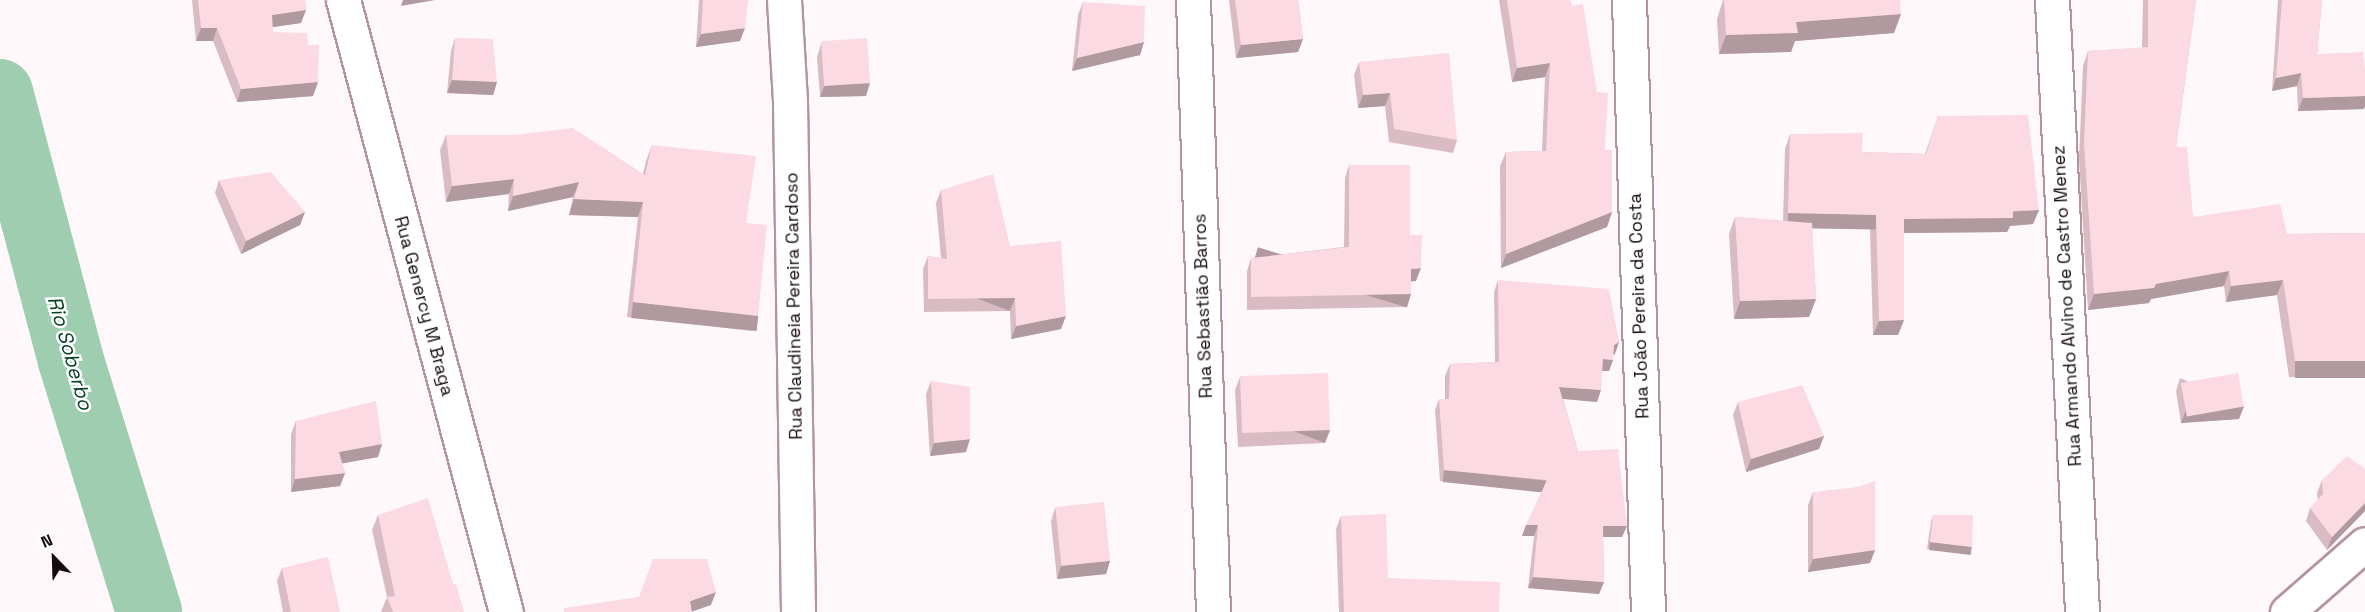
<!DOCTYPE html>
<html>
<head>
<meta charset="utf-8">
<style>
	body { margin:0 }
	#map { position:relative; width:2365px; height:612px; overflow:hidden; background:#fff8fa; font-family:"Space Grotesk",sans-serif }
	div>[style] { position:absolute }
	.river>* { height:66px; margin:-33px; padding:0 33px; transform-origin:33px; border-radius:33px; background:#9ecdaf }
	.roads { filter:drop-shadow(2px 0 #b4949d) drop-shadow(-2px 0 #b4949d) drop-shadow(0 2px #b4949d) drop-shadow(0 -2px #b4949d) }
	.minor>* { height:33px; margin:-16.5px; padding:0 16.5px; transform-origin:16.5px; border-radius:16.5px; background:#fff }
	.wall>* { inset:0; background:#d8bbc3 }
	.shaded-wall>* { inset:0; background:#b0999f; transform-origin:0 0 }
	.building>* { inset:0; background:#fbdae3; transform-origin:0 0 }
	span { translate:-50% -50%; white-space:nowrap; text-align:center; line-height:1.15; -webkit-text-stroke:5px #fff; paint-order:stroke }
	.street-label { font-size:18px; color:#150a0e }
	.water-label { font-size:20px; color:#064125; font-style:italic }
	.north { position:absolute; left:24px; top:528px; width:60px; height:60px; -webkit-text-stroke:4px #fff; paint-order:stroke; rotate:337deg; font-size:16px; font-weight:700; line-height:24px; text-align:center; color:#150a0e }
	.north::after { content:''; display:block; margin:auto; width:21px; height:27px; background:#150a0e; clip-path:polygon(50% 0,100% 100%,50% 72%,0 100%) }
</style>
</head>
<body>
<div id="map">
	<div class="river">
		<i style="left:0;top:92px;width:278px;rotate:75.2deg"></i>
		<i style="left:71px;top:361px;width:263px;rotate:72.7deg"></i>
	</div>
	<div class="roads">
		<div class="minor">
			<i style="left:343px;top:0;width:633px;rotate:75.09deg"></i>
			<i style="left:784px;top:0;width:102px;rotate:86.6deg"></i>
			<i style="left:790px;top:102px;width:510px;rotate:89.1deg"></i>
			<i style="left:1193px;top:0;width:612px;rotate:88.13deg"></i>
			<i style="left:1629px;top:0;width:612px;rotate:88.22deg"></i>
			<i style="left:2052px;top:0;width:613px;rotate:87.19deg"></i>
			<i style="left:2287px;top:612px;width:103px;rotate:-41.1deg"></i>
		</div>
	</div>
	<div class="wall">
		<i style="clip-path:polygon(192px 0,305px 0,306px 10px,301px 23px,272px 27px,273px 32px,308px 45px,318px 82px,313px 96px,237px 102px,213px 41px,196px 41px)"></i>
		<i style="clip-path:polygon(699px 0,748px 0,740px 41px,696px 47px)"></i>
		<i style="clip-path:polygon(1229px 0,1298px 0,1303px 39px,1298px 52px,1236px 58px)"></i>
		<i style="clip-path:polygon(1499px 0,1570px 0,1605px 150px,1612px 212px,1607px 227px,1501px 268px,1500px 166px,1506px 152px,1542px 151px,1545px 77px,1512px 82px)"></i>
		<i style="clip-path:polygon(1723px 0,1901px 14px,1894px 33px,1795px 41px,1791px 52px,1719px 54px,1717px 19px)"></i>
		<i style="clip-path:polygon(2143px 0,2196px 0,2176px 147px,2193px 217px,2287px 234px,2365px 233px,2365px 376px,2289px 377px,2277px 295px,2226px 302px,2224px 286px,2151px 299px,2149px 303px,2088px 310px,2079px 159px,2083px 66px,2088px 51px,2142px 48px)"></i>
		<i style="clip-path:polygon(2278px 0,2322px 0,2317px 54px,2365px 67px,2365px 106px,2364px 109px,2298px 111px,2297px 86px,2272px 91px)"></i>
		<i style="clip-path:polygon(1083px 2px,1144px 42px,1140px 55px,1072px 71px,1078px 15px)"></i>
		<i style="clip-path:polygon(455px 38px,497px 82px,493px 95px,447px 93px,451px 51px)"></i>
		<i style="clip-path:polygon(821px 44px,866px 96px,820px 97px,817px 57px)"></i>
		<i style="clip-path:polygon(1359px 62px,1457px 140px,1453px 153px,1389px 142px,1385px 106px,1358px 108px,1354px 75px)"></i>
		<i style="clip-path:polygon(1938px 116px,2039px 210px,2033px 224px,2010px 226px,2007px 232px,1904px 233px,1904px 320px,1898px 335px,1873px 335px,1870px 229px,1812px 228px,1816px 299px,1809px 317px,1734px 319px,1729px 234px,1735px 217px,1783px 221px,1785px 149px,1790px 134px,1862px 152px,1925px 154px)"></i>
		<i style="clip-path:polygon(446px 135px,643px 174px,646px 161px,652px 145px,746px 223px,758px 316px,752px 331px,627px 317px,638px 217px,569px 215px,573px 197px,508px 211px,509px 194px,446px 202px,440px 150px)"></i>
		<i style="clip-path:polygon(1349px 165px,1410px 235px,1416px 281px,1411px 281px,1407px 307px,1247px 310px,1247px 271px,1251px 258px,1344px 247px,1345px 178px)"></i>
		<i style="clip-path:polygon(219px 180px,305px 212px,300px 225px,241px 254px,215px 193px)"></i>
		<i style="clip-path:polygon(941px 190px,1010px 246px,1061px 329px,1011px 339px,1010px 311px,924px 312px,923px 269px,928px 256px,941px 258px,936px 203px)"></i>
		<i style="clip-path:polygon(1498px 280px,1615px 354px,1613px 355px,1613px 360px,1609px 371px,1602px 371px,1597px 402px,1563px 399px,1578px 451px,1622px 537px,1603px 537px,1604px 582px,1599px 594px,1528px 588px,1534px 536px,1522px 536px,1542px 492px,1440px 481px,1435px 410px,1439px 399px,1445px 399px,1445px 376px,1450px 364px,1495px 362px,1494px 292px)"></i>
		<i style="clip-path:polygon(1240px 377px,1330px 430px,1325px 443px,1238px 447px,1235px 390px)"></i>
		<i style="clip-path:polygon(2180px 378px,2244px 406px,2239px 419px,2181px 423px,2176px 391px)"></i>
		<i style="clip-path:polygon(931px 381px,966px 452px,930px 456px,926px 394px)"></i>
		<i style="clip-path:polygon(1738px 402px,1824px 436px,1819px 449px,1746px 472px,1733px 415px)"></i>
		<i style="clip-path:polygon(296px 421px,382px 444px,378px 457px,342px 463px,345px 473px,340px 486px,291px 492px,291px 434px)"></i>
		<i style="clip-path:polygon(2365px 469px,2365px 511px,2327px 550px,2306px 521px,2310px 508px,2318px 500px,2317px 493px,2322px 480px)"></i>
		<i style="clip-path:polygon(1813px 492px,1875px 550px,1870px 563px,1808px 572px,1808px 505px)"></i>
		<i style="clip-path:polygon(1055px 508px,1110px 561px,1106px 574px,1057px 579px,1051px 521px)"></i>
		<i style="clip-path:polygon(378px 515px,453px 584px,464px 612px,381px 612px,387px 597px,372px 530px)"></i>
		<i style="clip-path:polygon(1933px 515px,1972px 547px,1969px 554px,1927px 549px,1931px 522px)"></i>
		<i style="clip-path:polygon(1341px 516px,1388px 578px,1499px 612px,1339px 612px,1336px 529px)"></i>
		<i style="clip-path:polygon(282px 568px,340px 612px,283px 612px,277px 581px)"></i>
	</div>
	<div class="shaded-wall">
		<i style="clip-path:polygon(403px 0,435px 0,401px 6px)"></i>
		<i style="clip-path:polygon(306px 10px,301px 23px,267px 28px,272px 15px)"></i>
		<i style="clip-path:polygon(1901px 14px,1894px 33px,1795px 41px,1791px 52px,1719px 54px,1726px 35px,1796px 22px)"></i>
		<i style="clip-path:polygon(201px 28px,217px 28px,213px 41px,196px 41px)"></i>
		<i style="clip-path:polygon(745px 28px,740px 41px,696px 47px,701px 34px)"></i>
		<i style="clip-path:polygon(1303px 39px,1298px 52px,1236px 58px,1241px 45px)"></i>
		<i style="clip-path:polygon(1144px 42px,1140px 55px,1072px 71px,1077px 58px)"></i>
		<i style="clip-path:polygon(1550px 63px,1545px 77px,1512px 82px,1517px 68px)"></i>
		<i style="clip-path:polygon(2301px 73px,2297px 86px,2272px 91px,2276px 78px)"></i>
		<i style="clip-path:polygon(452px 80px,497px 82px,493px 95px,447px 93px)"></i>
		<i style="clip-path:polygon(318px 82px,313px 96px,237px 102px,241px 89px)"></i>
		<i style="clip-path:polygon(870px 83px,866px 96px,820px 97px,825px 84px)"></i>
		<i style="clip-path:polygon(1390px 93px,1385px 106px,1358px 108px,1363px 95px)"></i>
		<i style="clip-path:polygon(2365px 96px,2365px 106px,2364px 109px,2298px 111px,2303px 98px)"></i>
		<i style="clip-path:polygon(514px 179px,509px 194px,446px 202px,452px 186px)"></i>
		<i style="clip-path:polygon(579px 182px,573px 197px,508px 211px,513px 196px)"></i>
		<i style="clip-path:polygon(574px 199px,643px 202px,638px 217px,569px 215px)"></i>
		<i style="clip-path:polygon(2039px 210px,2033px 224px,2010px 226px,2007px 232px,1899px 233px,1904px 219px)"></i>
		<i style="clip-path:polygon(305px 212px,300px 225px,241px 254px,246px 241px)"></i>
		<i style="clip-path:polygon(1612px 212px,1607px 227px,1501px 268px,1506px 254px)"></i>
		<i style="left:1788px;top:213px;width:88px;height:15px;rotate:1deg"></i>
		<i style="clip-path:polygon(1421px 268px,1416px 281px,1407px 282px,1411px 269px)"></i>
		<i style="clip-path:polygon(2229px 271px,2224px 286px,2151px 299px,2149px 303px,2088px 310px,2094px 294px)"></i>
		<i style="clip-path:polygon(2283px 280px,2277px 295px,2226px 302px,2231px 286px)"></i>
		<i style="left:1411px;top:294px;width:14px;height:160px;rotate:107deg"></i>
		<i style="left:1015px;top:298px;width:14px;height:87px;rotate:111deg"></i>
		<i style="clip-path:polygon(1816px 299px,1809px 317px,1734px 319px,1740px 301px)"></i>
		<i style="left:633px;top:302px;width:126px;height:16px;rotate:6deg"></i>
		<i style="clip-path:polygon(1066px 316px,1061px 329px,1011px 339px,1016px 326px)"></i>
		<i style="clip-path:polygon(1904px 320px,1898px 335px,1873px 335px,1879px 321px)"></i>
		<i style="clip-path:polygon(1619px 342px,1615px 354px,1610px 357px,1614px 345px)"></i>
		<i style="clip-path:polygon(1603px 359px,1613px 360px,1609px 371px,1599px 371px)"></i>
		<i style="left:2295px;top:361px;width:70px;height:17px"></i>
		<i style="clip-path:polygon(1559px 387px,1601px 390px,1597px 402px,1555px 398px)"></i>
		<i style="clip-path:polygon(2244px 406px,2239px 419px,2181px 423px,2186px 410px)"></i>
		<i style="left:1330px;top:430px;width:14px;height:88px;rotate:111deg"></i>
		<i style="clip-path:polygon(1824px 436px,1819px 449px,1746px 472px,1751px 459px)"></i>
		<i style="clip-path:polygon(970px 439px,966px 452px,930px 456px,934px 443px)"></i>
		<i style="clip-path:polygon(382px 444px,378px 457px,334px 465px,339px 452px)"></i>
		<i style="left:1444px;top:470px;width:103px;height:12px;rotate:6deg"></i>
		<i style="clip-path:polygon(345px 473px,340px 486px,291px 492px,295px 479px)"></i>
		<i style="clip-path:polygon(2365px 503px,2365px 511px,2327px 550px,2332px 537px)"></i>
		<i style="clip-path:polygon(1526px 525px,1538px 525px,1534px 536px,1522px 536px)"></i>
		<i style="clip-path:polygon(1603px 526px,1627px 526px,1622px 537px,1599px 537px)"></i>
		<i style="left:1930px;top:542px;width:42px;height:8px;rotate:7deg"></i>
		<i style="clip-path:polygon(1875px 550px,1870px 563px,1808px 572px,1813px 559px)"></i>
		<i style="clip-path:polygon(1110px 561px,1106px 574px,1057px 579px,1061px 566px)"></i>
		<i style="clip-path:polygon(1533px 577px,1604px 582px,1599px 594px,1528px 588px)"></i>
		<i style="clip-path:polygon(716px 592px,711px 605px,691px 612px,690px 601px)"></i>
	</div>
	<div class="building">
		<i style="clip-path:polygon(198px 0,305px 0,306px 10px,272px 15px,273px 32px,307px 33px,308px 45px,319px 45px,318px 82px,241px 89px,217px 28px,201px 28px)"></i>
		<i style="clip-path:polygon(703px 0,748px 0,745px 28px,701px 34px)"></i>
		<i style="clip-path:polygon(1235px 0,1298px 0,1303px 39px,1241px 45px)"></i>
		<i style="clip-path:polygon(1507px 0,1570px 0,1571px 6px,1583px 4px,1597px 92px,1608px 93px,1605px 150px,1612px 150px,1612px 212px,1506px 254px,1506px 152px,1546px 151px,1550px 63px,1517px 68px)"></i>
		<i style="clip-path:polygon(1724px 0,1900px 0,1901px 14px,1796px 22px,1798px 33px,1726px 35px)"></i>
		<i style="clip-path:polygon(2148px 0,2196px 0,2176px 147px,2187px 147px,2193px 217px,2280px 204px,2287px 234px,2365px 233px,2365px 361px,2295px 361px,2283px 280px,2231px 286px,2229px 271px,2156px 284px,2154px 288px,2094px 294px,2084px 144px,2088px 51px,2148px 47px)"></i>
		<i style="clip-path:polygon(2282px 0,2322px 0,2317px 54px,2363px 52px,2365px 67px,2365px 96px,2303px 98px,2301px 73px,2276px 78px)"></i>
		<i style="clip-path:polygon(1083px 2px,1145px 6px,1144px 42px,1077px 58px)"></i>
		<i style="clip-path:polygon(455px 38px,493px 39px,497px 82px,452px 80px)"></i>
		<i style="left:867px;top:38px;width:45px;height:46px;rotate:86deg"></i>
		<i style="clip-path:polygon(1449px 53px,1457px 140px,1394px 129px,1390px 93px,1363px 95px,1359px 62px)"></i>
		<i style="clip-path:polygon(2028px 115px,2039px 210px,2013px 211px,2013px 218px,1904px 219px,1904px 320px,1879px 321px,1876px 215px,1788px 213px,1790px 134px,1863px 133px,1862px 152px,1926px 154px,1938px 116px)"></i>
		<i style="clip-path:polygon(573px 128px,645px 175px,652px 145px,756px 156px,746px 223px,767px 225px,758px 316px,633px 302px,643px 202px,574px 199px,579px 182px,513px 196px,514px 179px,452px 186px,446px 135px,516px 135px)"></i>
		<i style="clip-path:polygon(1349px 165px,1410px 165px,1410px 235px,1422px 235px,1421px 268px,1411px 269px,1411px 294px,1251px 297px,1251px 258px,1349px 247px)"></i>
		<i style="clip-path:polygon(271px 172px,305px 212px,246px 241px,219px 180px)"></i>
		<i style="clip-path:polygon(993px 174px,1010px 246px,1061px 241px,1066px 316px,1016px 326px,1015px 298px,928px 299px,928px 256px,947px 259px,941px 190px)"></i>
		<i style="clip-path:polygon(1735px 217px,1812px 223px,1816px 299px,1740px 301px)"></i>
		<i style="clip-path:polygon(1498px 280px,1609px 289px,1619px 342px,1614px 345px,1613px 360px,1603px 359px,1601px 390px,1559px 387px,1578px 451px,1618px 449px,1627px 526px,1603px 526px,1604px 582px,1533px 577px,1538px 525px,1526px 525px,1547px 480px,1444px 470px,1439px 399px,1449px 399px,1450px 364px,1499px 362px)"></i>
		<i style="left:1328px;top:373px;width:57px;height:88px;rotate:88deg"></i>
		<i style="left:2238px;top:373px;width:34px;height:58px;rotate:80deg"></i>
		<i style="clip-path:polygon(931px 381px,970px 387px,970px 439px,934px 443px)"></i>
		<i style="clip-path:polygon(1802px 385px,1824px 436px,1751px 459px,1738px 402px)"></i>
		<i style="clip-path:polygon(376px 401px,382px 444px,339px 452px,345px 473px,295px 479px,296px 421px)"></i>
		<i style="clip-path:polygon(2347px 456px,2365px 469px,2365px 503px,2332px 537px,2310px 508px,2323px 494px,2322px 480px)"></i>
		<i style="clip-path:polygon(1875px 481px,1875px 550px,1813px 559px,1813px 492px,1858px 487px)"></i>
		<i style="clip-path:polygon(428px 498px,453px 584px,456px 584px,464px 612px,393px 612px,387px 597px,395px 596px,378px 515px)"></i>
		<i style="left:1104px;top:502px;width:59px;height:49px;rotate:84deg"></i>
		<i style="clip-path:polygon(1386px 514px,1388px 578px,1500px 582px,1499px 612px,1344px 612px,1341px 516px)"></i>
		<i style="clip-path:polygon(1933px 515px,1973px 515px,1972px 547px,1930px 542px)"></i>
		<i style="clip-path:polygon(328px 557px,340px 612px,291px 612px,282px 568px)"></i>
		<i style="clip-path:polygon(653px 559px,707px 559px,716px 592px,690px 601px,692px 612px,564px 612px,564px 608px,639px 597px)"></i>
	</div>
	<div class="street-label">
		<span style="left:424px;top:306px;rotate:75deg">Rua Genercy M Braga</span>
		<span style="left:794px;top:306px;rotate:-91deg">Rua Claudineia Pereira Cardoso</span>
		<span style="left:1203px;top:306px;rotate:-92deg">Rua Sebastião Barros</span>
		<span style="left:1639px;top:306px;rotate:-92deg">Rua João Pereira da Costa</span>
		<span style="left:2067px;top:306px;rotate:-93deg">Rua Armando Alvino de Castro Menez</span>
	</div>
	<div class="water-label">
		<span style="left:70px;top:353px;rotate:74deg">Rio Soberbo</span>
	</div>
	<div class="north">N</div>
</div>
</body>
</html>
